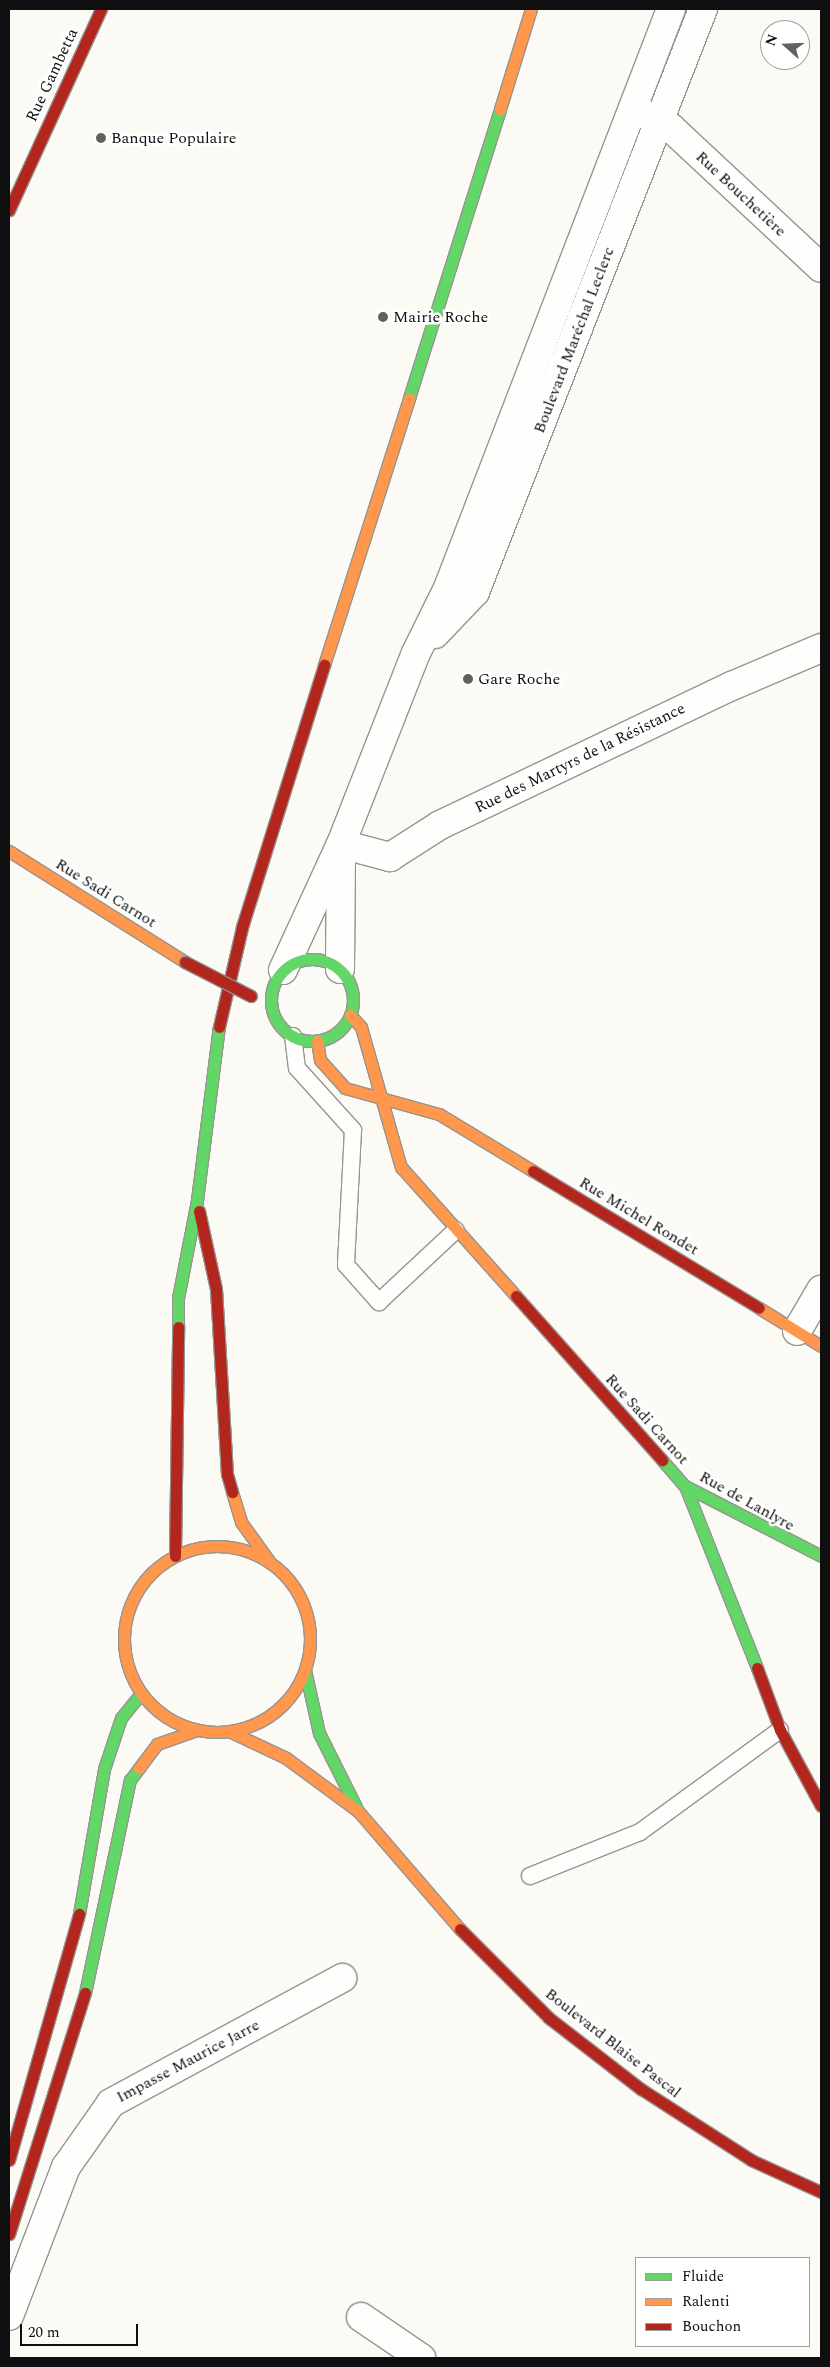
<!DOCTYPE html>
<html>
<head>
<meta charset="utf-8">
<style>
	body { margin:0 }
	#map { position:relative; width:830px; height:2367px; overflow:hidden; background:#fcfaf4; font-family:Spectral,serif }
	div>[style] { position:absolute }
	.roads { filter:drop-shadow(1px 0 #969592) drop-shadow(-1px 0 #969592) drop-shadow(0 1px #969592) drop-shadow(0 -1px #969592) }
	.lane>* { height:16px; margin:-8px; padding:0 8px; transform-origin:8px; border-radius:8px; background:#fffefd }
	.street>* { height:28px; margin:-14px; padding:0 14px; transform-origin:14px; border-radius:14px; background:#fffefd }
	.fast>* { height:11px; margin:-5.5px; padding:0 5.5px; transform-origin:5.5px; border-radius:5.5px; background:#63d668 }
	.fast>.ring { margin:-5.5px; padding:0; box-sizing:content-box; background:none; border:11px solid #63d668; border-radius:50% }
	.slow>* { height:11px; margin:-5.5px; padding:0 5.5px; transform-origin:5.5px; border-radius:5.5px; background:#ff974d }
	.slow>.ring { margin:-5.5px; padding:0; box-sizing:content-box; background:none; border:11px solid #ff974d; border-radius:50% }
	.jam>* { height:11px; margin:-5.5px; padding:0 5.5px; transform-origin:5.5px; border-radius:5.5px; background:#b3261e }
	.bridges { filter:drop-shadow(1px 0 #8c8b89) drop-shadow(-1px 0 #8c8b89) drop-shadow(0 1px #8c8b89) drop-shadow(0 -1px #8c8b89) }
	.jam-bridge>* { height:11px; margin:-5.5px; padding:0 5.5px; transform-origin:5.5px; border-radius:5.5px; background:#b3261e }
	.dots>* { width:14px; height:14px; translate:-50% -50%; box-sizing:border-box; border:2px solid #fff; border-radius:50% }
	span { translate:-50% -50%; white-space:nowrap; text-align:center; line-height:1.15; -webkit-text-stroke:5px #fff; paint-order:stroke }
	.street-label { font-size:16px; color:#0f0f0f }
	.poi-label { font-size:16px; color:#0f0f0f }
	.left { translate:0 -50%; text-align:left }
	.frame { position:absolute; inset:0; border:10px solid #0f0f0f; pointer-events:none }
	.legend { position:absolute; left:635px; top:2257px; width:175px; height:90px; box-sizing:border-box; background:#fff; border:1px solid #9f9f9f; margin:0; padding:6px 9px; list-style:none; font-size:15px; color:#0f0f0f }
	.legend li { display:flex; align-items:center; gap:10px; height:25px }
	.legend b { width:25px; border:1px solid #9f9f9f }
	.north { position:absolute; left:760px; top:20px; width:50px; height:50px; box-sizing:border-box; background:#fff; border:1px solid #9f9f9f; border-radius:50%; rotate:290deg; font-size:14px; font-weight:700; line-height:20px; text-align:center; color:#0f0f0f }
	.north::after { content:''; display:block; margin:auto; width:18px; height:22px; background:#62615f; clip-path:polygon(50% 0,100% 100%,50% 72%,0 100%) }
	.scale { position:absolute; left:20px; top:2324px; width:118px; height:22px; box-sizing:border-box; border:2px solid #0f0f0f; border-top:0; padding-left:6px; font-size:15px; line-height:18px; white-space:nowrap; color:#0f0f0f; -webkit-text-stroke:4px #fff; paint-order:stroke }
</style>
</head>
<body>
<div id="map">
	<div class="roads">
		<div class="lane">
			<i style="left:293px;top:1036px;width:32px;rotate:83deg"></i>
			<i style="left:297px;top:1068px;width:84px;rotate:47.9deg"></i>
			<i style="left:353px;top:1130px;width:135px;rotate:93deg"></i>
			<i style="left:346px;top:1265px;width:50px;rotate:48.3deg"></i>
			<i style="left:379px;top:1302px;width:105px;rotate:-43.1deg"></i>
			<i style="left:530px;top:1876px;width:118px;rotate:-21.8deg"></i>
			<i style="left:640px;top:1832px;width:173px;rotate:-36.1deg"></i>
		</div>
		<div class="street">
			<i style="left:644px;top:114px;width:30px;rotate:27deg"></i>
			<i style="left:671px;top:128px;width:205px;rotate:43deg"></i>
			<i style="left:435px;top:634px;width:58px;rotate:-46.4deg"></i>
			<i style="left:475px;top:592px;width:626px;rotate:-68.64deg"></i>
			<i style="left:341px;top:844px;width:51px;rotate:14.9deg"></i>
			<i style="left:390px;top:857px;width:59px;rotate:-32.6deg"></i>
			<i style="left:440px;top:825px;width:323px;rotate:-25.5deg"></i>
			<i style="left:732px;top:686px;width:97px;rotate:-23.1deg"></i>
			<i style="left:340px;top:969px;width:118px;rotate:-89.5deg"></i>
			<i style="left:283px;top:970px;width:139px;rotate:-65.3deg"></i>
			<i style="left:341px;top:844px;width:205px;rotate:-68.6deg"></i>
			<i style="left:416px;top:653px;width:72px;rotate:-63.8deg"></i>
			<i style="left:448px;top:588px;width:620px;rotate:-68.94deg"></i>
			<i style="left:797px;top:1331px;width:48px;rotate:-59.7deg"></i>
			<i style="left:9px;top:2316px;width:160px;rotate:-69.1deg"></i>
			<i style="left:66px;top:2167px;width:78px;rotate:-54.9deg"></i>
			<i style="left:111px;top:2103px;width:263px;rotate:-28.4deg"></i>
			<i style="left:361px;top:2317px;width:73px;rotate:34.3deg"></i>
		</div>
		<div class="fast">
			<i style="left:409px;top:398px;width:303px;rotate:-72.5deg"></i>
			<i class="ring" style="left:271px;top:959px;width:71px;height:71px"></i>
			<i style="left:178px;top:1327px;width:29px;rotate:-90deg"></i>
			<i style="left:178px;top:1298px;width:100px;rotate:-79deg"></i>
			<i style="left:197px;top:1200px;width:174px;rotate:-82.8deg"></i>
			<i style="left:662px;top:1460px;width:35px;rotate:49deg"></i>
			<i style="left:685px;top:1486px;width:196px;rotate:68.4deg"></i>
			<i style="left:685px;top:1486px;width:153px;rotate:27.2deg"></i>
			<i style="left:305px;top:1670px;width:65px;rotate:77.5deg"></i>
			<i style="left:319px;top:1733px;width:83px;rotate:63.4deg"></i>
			<i style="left:79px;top:1914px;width:147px;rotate:-80.2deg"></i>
			<i style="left:104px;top:1769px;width:54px;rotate:-71.6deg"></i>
			<i style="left:121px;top:1718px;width:32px;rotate:-51deg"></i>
			<i style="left:85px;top:1993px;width:218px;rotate:-78.1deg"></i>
			<i style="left:130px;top:1780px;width:15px;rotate:-53deg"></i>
		</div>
		<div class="slow">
			<i style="left:500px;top:109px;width:105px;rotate:-72.8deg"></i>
			<i style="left:324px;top:665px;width:280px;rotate:-72.3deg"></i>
			<i style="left:9px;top:851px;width:208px;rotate:32.2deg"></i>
			<i style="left:350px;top:1015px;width:16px;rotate:47deg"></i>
			<i style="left:361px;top:1027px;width:146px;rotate:74.1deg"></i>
			<i style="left:401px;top:1167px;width:173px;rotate:48.3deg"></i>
			<i style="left:317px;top:1041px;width:19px;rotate:81deg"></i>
			<i style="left:320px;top:1060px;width:38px;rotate:48deg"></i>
			<i style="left:345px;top:1088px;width:98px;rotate:15.5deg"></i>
			<i style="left:439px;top:1114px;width:110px;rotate:31.2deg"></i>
			<i style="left:759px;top:1308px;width:73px;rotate:31.5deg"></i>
			<i style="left:232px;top:1492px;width:31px;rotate:73deg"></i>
			<i style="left:241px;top:1522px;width:48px;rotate:54.3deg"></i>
			<i class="ring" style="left:124px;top:1546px;width:175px;height:175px"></i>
			<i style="left:231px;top:1732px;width:61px;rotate:25.3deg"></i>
			<i style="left:286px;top:1758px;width:89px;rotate:36.4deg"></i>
			<i style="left:358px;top:1811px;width:156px;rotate:49.2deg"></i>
			<i style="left:139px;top:1768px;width:30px;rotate:-53deg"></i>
			<i style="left:157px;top:1744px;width:42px;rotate:-19.3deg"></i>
		</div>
		<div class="jam">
			<i style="left:9px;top:210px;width:221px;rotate:-65.4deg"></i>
			<i style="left:219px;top:1027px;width:103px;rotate:-77deg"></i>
			<i style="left:242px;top:927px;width:275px;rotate:-72.6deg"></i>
			<i style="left:533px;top:1171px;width:264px;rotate:31.2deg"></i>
			<i style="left:199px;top:1211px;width:80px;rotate:77.7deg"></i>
			<i style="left:216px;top:1289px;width:185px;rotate:86.6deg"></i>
			<i style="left:227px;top:1474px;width:19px;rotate:74deg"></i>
			<i style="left:516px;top:1296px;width:220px;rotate:48.3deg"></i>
			<i style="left:175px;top:1556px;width:229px;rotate:-89.2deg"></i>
			<i style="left:757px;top:1668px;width:66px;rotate:69.6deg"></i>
			<i style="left:780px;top:1730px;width:86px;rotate:61.7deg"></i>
			<i style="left:460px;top:1929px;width:126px;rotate:45deg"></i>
			<i style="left:549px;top:2018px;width:116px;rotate:37.7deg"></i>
			<i style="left:641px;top:2089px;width:131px;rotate:32.8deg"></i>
			<i style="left:751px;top:2160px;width:77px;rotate:24.6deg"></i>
			<i style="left:9px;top:2160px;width:256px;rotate:-74.1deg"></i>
			<i style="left:9px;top:2234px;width:253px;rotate:-72.5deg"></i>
		</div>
	</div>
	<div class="bridges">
		<div class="jam-bridge">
			<i style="left:185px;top:962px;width:74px;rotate:27.3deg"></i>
		</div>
	</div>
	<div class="dots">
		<i style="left:101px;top:138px;background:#62615f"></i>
		<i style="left:383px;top:317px;background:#62615f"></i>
		<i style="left:468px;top:679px;background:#62615f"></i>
	</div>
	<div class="street-label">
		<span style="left:52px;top:75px;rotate:-65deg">Rue Gambetta</span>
		<span style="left:741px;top:194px;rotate:43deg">Rue Bouchetière</span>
		<span style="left:574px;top:340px;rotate:-69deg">Boulevard Maréchal Leclerc</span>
		<span style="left:580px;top:758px;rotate:-26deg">Rue des Martyrs de la Résistance</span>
		<span style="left:106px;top:893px;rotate:32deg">Rue Sadi Carnot</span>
		<span style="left:639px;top:1216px;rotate:31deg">Rue Michel Rondet</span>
		<span style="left:647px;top:1419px;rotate:48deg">Rue Sadi Carnot</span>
		<span style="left:747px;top:1501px;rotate:29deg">Rue de Lanlyre</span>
		<span style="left:613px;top:2043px;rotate:38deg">Boulevard Blaise Pascal</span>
		<span style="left:188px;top:2061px;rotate:-28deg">Impasse Maurice Jarre</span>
	</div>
	<div class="poi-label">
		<span class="left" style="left:111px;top:138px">Banque Populaire</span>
		<span class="left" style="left:393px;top:317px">Mairie Roche</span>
		<span class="left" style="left:478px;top:679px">Gare Roche</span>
	</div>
	<div class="frame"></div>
	<ul class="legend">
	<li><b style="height:6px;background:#63d668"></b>Fluide</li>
	<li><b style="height:6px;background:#ff974d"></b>Ralenti</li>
	<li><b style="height:6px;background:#b3261e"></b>Bouchon</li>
	</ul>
	<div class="north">N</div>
	<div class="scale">20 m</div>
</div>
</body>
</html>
